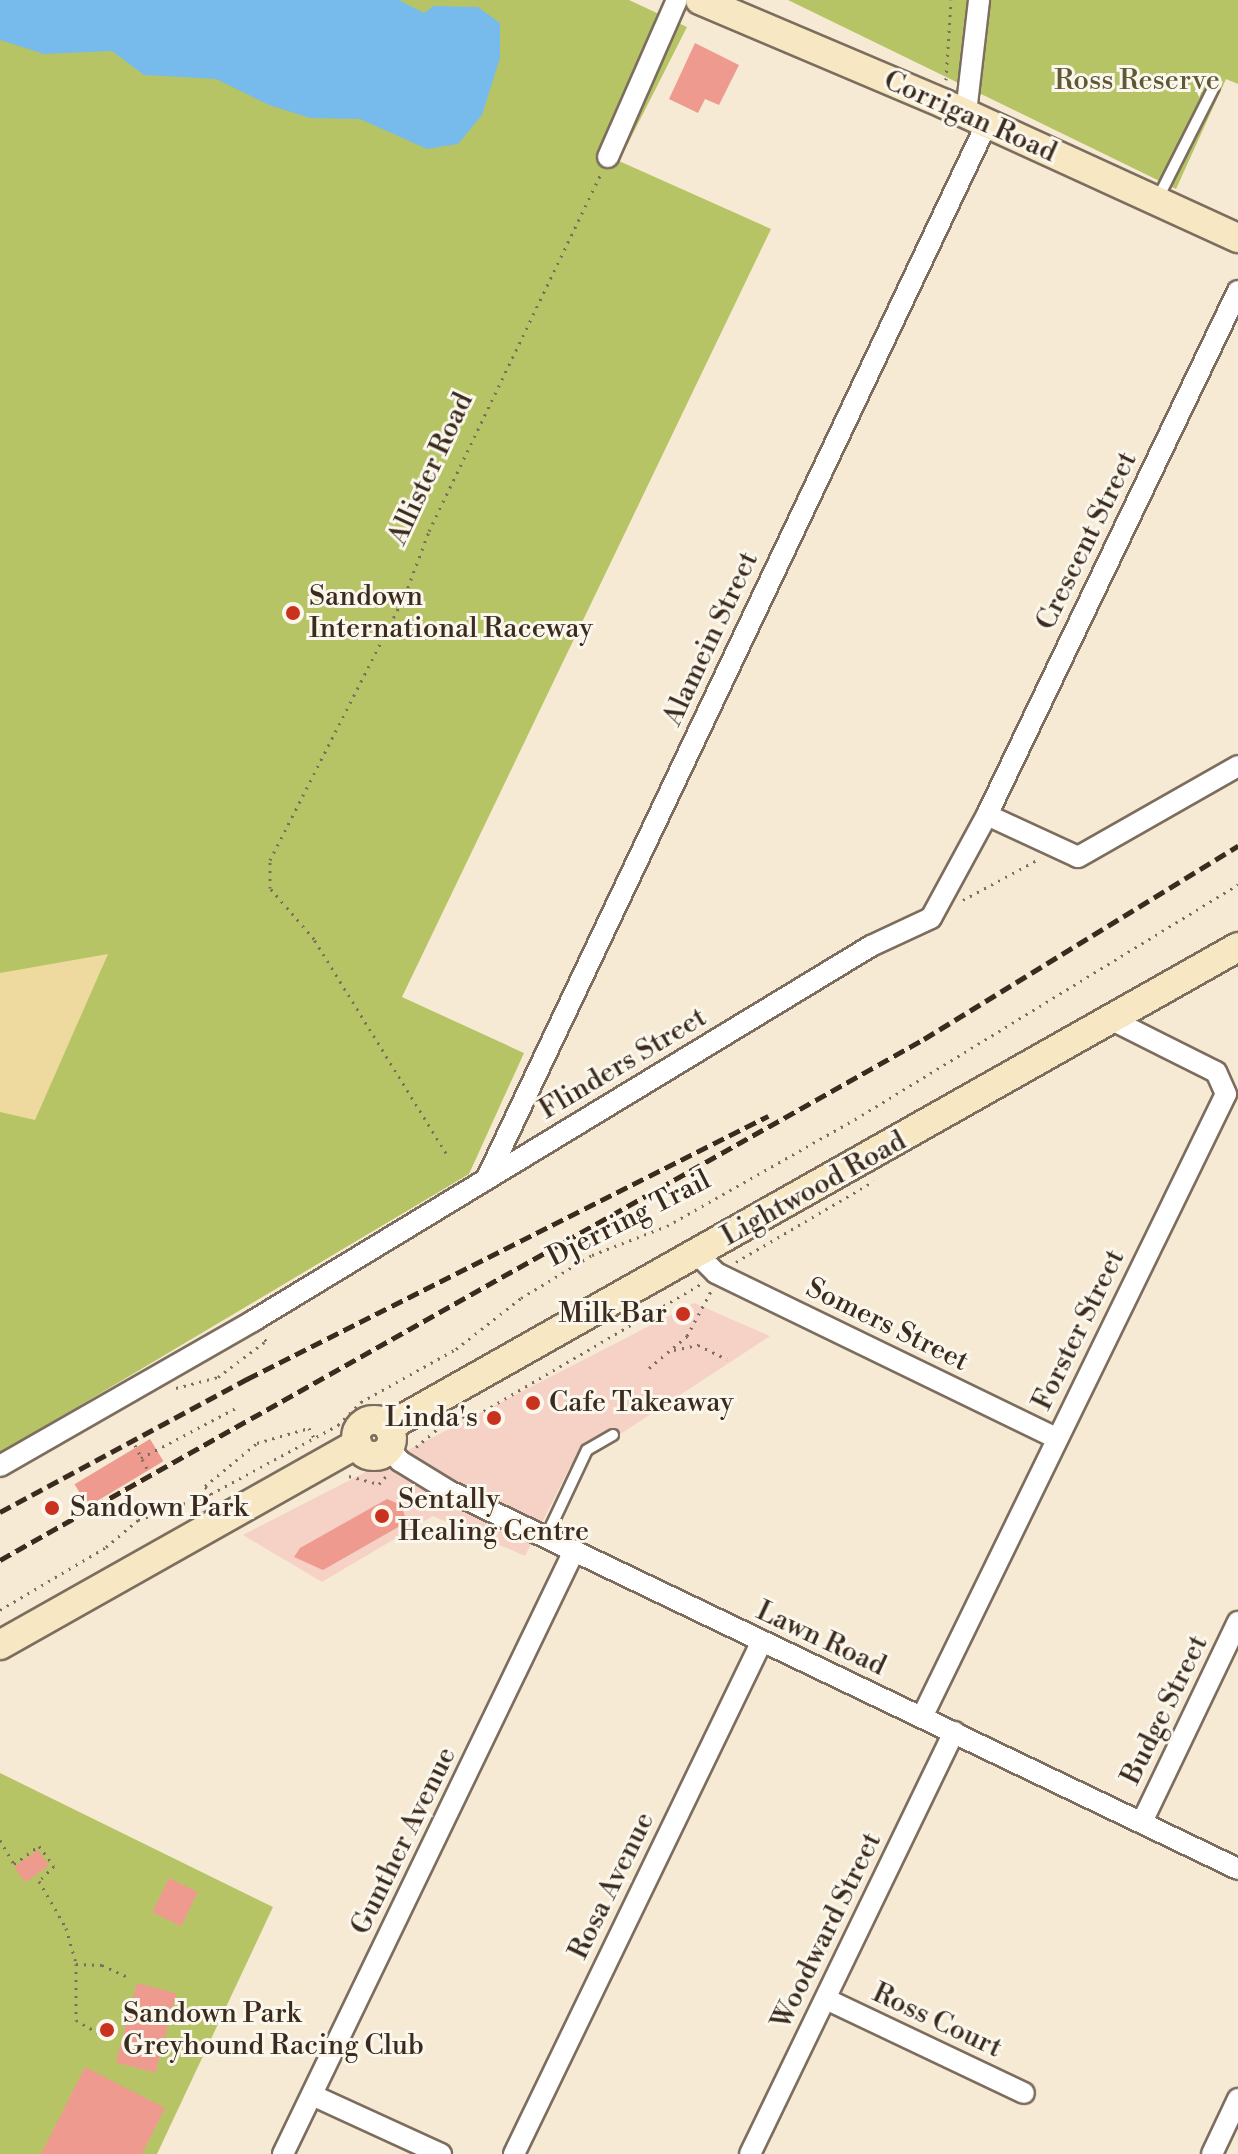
<!DOCTYPE html>
<html>
<head>
<meta charset="utf-8">
<style>
	body { margin:0 }
	#map { position:relative; width:1238px; height:2154px; overflow:hidden; background:#f6ead4; font-family:"Libre Bodoni",serif }
	div>[style] { position:absolute }
	.built>* { inset:0; background:#f6d1c6 }
	.green>* { inset:0; background:#b7c466 }
	.sand>* { inset:0; background:#eeda9e }
	.water>* { inset:0; background:#77bbed }
	.building>* { inset:0; background:#ef9a8e; transform-origin:0 0 }
	.path>* { height:3px; margin-top:-1.5px; transform-origin:0; background:repeating-linear-gradient(90deg,#7c6d5e 0 2px,transparent 0 8px) }
	.roads { filter:drop-shadow(2px 0 #7c6d5e) drop-shadow(-2px 0 #7c6d5e) drop-shadow(0 2px #7c6d5e) drop-shadow(0 -2px #7c6d5e) }
	.service>* { height:10px; margin:-5px; padding:0 5px; transform-origin:5px; border-radius:5px; background:#fff }
	.minor>* { height:20px; margin:-10px; padding:0 10px; transform-origin:10px; border-radius:10px; background:#fff }
	.secondary>* { height:28px; margin:-14px; padding:0 14px; transform-origin:14px; border-radius:14px; background:#f7e8c3 }
	.secondary>.ring { margin:-14px; padding:0; box-sizing:content-box; background:none; border:28px solid #f7e8c3; border-radius:50% }
	.rail>* { height:5px; margin-top:-2.5px; transform-origin:0; background:repeating-linear-gradient(90deg,#3b2a1e 0 12px,transparent 0 18px) }
	.dots>* { width:22px; height:22px; translate:-50% -50%; box-sizing:border-box; border:4px solid #fbf7ec; border-radius:50% }
	span { translate:-50% -50%; white-space:nowrap; text-align:center; line-height:1.15; -webkit-text-stroke:6px #fbf7ec; paint-order:stroke }
	.park-label { font-size:28px; color:#605834 }
	.street-label { font-size:28px; color:#3b2a1e }
	.poi-label { font-size:28px; color:#3b2a1e }
	.left { translate:0 -50%; text-align:left }
	.right { translate:-100% -50%; text-align:right }
</style>
</head>
<body>
<div id="map">
	<div class="built">
		<i style="clip-path:polygon(694px 1303px,770px 1336px,570px 1467px,525px 1556px,433px 1516px,322px 1582px,243px 1535px)"></i>
	</div>
	<div class="green">
		<i style="clip-path:polygon(0 0,629px 0,687px 27px,619px 161px,771px 229px,402px 997px,524px 1053px,469px 1174px,0 1453px)"></i>
		<i style="clip-path:polygon(788px 0,1238px 0,1238px 84px,1226px 79px,1176px 189px)"></i>
		<i style="clip-path:polygon(0 1773px,273px 1907px,157px 2154px,0 2154px)"></i>
	</div>
	<div class="sand">
		<i style="clip-path:polygon(108px 954px,35px 1120px,0 1112px,0 973px)"></i>
	</div>
	<div class="water">
		<i style="clip-path:polygon(0 0,399px 0,424px 13px,434px 6px,478px 7px,500px 23px,500px 58px,482px 115px,458px 144px,427px 149px,360px 119px,310px 118px,269px 105px,216px 79px,144px 75px,112px 51px,44px 54px,0 40px)"></i>
	</div>
	<div class="building">
		<i style="clip-path:polygon(695px 43px,739px 65px,719px 105px,705px 99px,698px 113px,669px 99px)"></i>
		<i style="left:150px;top:1439px;width:26px;height:88px;rotate:59deg"></i>
		<i style="clip-path:polygon(387px 1499px,401px 1505px,407px 1522px,323px 1570px,294px 1557px,300px 1548px)"></i>
		<i style="left:38px;top:1850px;width:19px;height:29px;rotate:55deg"></i>
		<i style="left:169px;top:1878px;width:32px;height:38px;rotate:26deg"></i>
		<i style="left:137px;top:1983px;width:41px;height:82px;rotate:15deg"></i>
		<i style="clip-path:polygon(85px 2067px,165px 2108px,142px 2154px,41px 2154px)"></i>
	</div>
	<div class="path">
		<i style="left:946px;top:80px;width:80px;rotate:-86.4deg"></i>
		<i style="left:963px;top:900px;width:84px;rotate:-28.4deg"></i>
		<i style="left:446px;top:1153px;width:251px;rotate:-121.7deg"></i>
		<i style="left:314px;top:939px;width:67px;rotate:-130.8deg"></i>
		<i style="left:270px;top:888px;width:28px;rotate:-90deg"></i>
		<i style="left:270px;top:860px;width:297px;rotate:-63deg"></i>
		<i style="left:405px;top:595px;width:68px;rotate:-69.4deg"></i>
		<i style="left:429px;top:531px;width:395px;rotate:-64.3deg"></i>
		<i style="left:736px;top:1262px;width:160px;rotate:-30.4deg"></i>
		<i style="left:674px;top:1350px;width:25px;rotate:-12deg"></i>
		<i style="left:698px;top:1345px;width:32px;rotate:26deg"></i>
		<i style="left:649px;top:1368px;width:50px;rotate:-40.1deg"></i>
		<i style="left:687px;top:1336px;width:51px;rotate:-61.9deg"></i>
		<i style="left:176px;top:1388px;width:43px;rotate:-14.7deg"></i>
		<i style="left:218px;top:1377px;width:60px;rotate:-36.9deg"></i>
		<i style="left:266px;top:1341px;width:5px;rotate:-127deg"></i>
		<i style="left:455px;top:1414px;width:16px;rotate:18deg"></i>
		<i style="left:470px;top:1419px;width:270px;rotate:-30.3deg"></i>
		<i style="left:135px;top:1445px;width:29px;rotate:63deg"></i>
		<i style="left:416px;top:1447px;width:35px;rotate:-40deg"></i>
		<i style="left:141px;top:1458px;width:107px;rotate:-27.8deg"></i>
		<i style="left:349px;top:1476px;width:31px;rotate:15deg"></i>
		<i style="left:379px;top:1484px;width:12px;rotate:-48deg"></i>
		<i style="left:211px;top:1495px;width:11px;rotate:-124deg"></i>
		<i style="left:205px;top:1486px;width:67px;rotate:-39.6deg"></i>
		<i style="left:257px;top:1443px;width:54px;rotate:-16.1deg"></i>
		<i style="left:309px;top:1428px;width:13px;rotate:63deg"></i>
		<i style="left:0;top:1610px;width:123px;rotate:-30.7deg"></i>
		<i style="left:106px;top:1547px;width:42px;rotate:-40.2deg"></i>
		<i style="left:138px;top:1520px;width:77px;rotate:-19.6deg"></i>
		<i style="left:211px;top:1494px;width:145px;rotate:-28.5deg"></i>
		<i style="left:338px;top:1425px;width:33px;rotate:-45deg"></i>
		<i style="left:361px;top:1402px;width:109px;rotate:-29.2deg"></i>
		<i style="left:456px;top:1349px;width:83px;rotate:-38.1deg"></i>
		<i style="left:521px;top:1298px;width:83px;rotate:-31.2deg"></i>
		<i style="left:592px;top:1255px;width:80px;rotate:-21.1deg"></i>
		<i style="left:667px;top:1226px;width:224px;rotate:-29.6deg"></i>
		<i style="left:862px;top:1115px;width:441px;rotate:-31.5deg"></i>
		<i style="left:0;top:1840px;width:28px;rotate:60deg"></i>
		<i style="left:14px;top:1864px;width:31px;rotate:-36deg"></i>
		<i style="left:39px;top:1846px;width:25px;rotate:53deg"></i>
		<i style="left:54px;top:1866px;width:21px;rotate:135deg"></i>
		<i style="left:39px;top:1881px;width:54px;rotate:60.1deg"></i>
		<i style="left:66px;top:1928px;width:37px;rotate:74deg"></i>
		<i style="left:76px;top:1964px;width:26px;rotate:2deg"></i>
		<i style="left:102px;top:1965px;width:31px;rotate:25deg"></i>
		<i style="left:76px;top:1964px;width:56px;rotate:90deg"></i>
		<i style="left:76px;top:2020px;width:28px;rotate:30deg"></i>
	</div>
	<div class="roads">
		<div class="service">
			<i style="left:1158px;top:198px;width:124px;rotate:-63.2deg"></i>
			<i style="left:546px;top:1537px;width:96px;rotate:-64.8deg"></i>
			<i style="left:587px;top:1450px;width:30px;rotate:-30deg"></i>
		</div>
		<div class="minor">
			<i style="left:966px;top:113px;width:114px;rotate:-83.4deg"></i>
			<i style="left:608px;top:157px;width:171px;rotate:-66.3deg"></i>
			<i style="left:987px;top:815px;width:581px;rotate:-64.41deg"></i>
			<i style="left:487px;top:1178px;width:1167px;rotate:-64.64deg"></i>
			<i style="left:698px;top:1255px;width:25px;rotate:45deg"></i>
			<i style="left:716px;top:1273px;width:378px;rotate:25.9deg"></i>
			<i style="left:389px;top:1448px;width:17px;rotate:50deg"></i>
			<i style="left:400px;top:1461px;width:57px;rotate:31.5deg"></i>
			<i style="left:449px;top:1491px;width:875px;rotate:25.6deg"></i>
			<i style="left:0;top:1466px;width:292px;rotate:-29.8deg"></i>
			<i style="left:253px;top:1321px;width:723px;rotate:-31.25deg"></i>
			<i style="left:871px;top:946px;width:66px;rotate:-25deg"></i>
			<i style="left:931px;top:918px;width:117px;rotate:-61.5deg"></i>
			<i style="left:987px;top:815px;width:100px;rotate:24.8deg"></i>
			<i style="left:1078px;top:857px;width:184px;rotate:-29.6deg"></i>
			<i style="left:922px;top:1717px;width:693px;rotate:-63.99deg"></i>
			<i style="left:1226px;top:1094px;width:24px;rotate:-114deg"></i>
			<i style="left:1216px;top:1072px;width:116px;rotate:-153.4deg"></i>
			<i style="left:1142px;top:1822px;width:222px;rotate:-64.4deg"></i>
			<i style="left:826px;top:1999px;width:219px;rotate:25.4deg"></i>
			<i style="left:312px;top:2095px;width:142px;rotate:24.6deg"></i>
			<i style="left:283px;top:2154px;width:670px;rotate:-64.24deg"></i>
			<i style="left:514px;top:2154px;width:568px;rotate:-64.2deg"></i>
			<i style="left:750px;top:2154px;width:469px;rotate:-64.2deg"></i>
			<i style="left:1212px;top:2154px;width:61px;rotate:-64.7deg"></i>
		</div>
		<div class="secondary">
			<i style="left:700px;top:0;width:266px;rotate:23deg"></i>
			<i style="left:945px;top:104px;width:322px;rotate:24.6deg"></i>
			<i class="ring" style="left:356px;top:1420px;width:8px;height:8px"></i>
			<i style="left:388px;top:1427px;width:976px;rotate:-29.45deg"></i>
			<i style="left:0;top:1645px;width:410px;rotate:-29.4deg"></i>
		</div>
	</div>
	<div class="rail">
		<i style="left:0;top:1512px;width:281px;rotate:-28.3deg"></i>
		<i style="left:247px;top:1379px;width:584px;rotate:-26.78deg"></i>
		<i style="left:0;top:1560px;width:1061px;rotate:-29.42deg"></i>
		<i style="left:924px;top:1039px;width:369px;rotate:-31.6deg"></i>
	</div>
	<div class="dots">
		<i style="left:293px;top:613px;background:#c8321e"></i>
		<i style="left:683px;top:1314px;background:#c8321e"></i>
		<i style="left:533px;top:1403px;background:#c8321e"></i>
		<i style="left:494px;top:1418px;background:#c8321e"></i>
		<i style="left:52px;top:1508px;background:#c8321e"></i>
		<i style="left:382px;top:1516px;background:#c8321e"></i>
		<i style="left:107px;top:2030px;background:#c8321e"></i>
	</div>
	<div class="park-label">
		<span style="left:1137px;top:81px">Ross Reserve</span>
	</div>
	<div class="street-label">
		<span style="left:970px;top:117px;rotate:24deg">Corrigan Road</span>
		<span style="left:431px;top:469px;rotate:-65deg">Allister Road</span>
		<span style="left:1087px;top:541px;rotate:-64deg">Crescent Street</span>
		<span style="left:711px;top:639px;rotate:-65deg">Alamein Street</span>
		<span style="left:623px;top:1064px;rotate:-31deg">Flinders Street</span>
		<span style="left:814px;top:1189px;rotate:-29deg">Lightwood Road</span>
		<span style="left:629px;top:1219px;rotate:-27deg">Djerring Trail</span>
		<span style="left:887px;top:1325px;rotate:26deg">Somers Street</span>
		<span style="left:1079px;top:1330px;rotate:-64deg">Forster Street</span>
		<span style="left:821px;top:1639px;rotate:25deg">Lawn Road</span>
		<span style="left:1165px;top:1710px;rotate:-64deg">Budge Street</span>
		<span style="left:404px;top:1841px;rotate:-64deg">Gunther Avenue</span>
		<span style="left:612px;top:1886px;rotate:-64deg">Rosa Avenue</span>
		<span style="left:827px;top:1931px;rotate:-64deg">Woodward Street</span>
		<span style="left:937px;top:2021px;rotate:25deg">Ross Court</span>
	</div>
	<div class="poi-label">
		<span class="left" style="left:309px;top:613px">Sandown<br>International Raceway</span>
		<span class="right" style="left:667px;top:1314px">Milk Bar</span>
		<span class="left" style="left:549px;top:1403px">Cafe Takeaway</span>
		<span class="right" style="left:478px;top:1418px">Linda's</span>
		<span class="left" style="left:398px;top:1516px">Sentally<br>Healing Centre</span>
		<span class="left" style="left:70px;top:1508px">Sandown Park</span>
		<span class="left" style="left:123px;top:2030px">Sandown Park<br>Greyhound Racing Club</span>
	</div>
</div>
</body>
</html>
